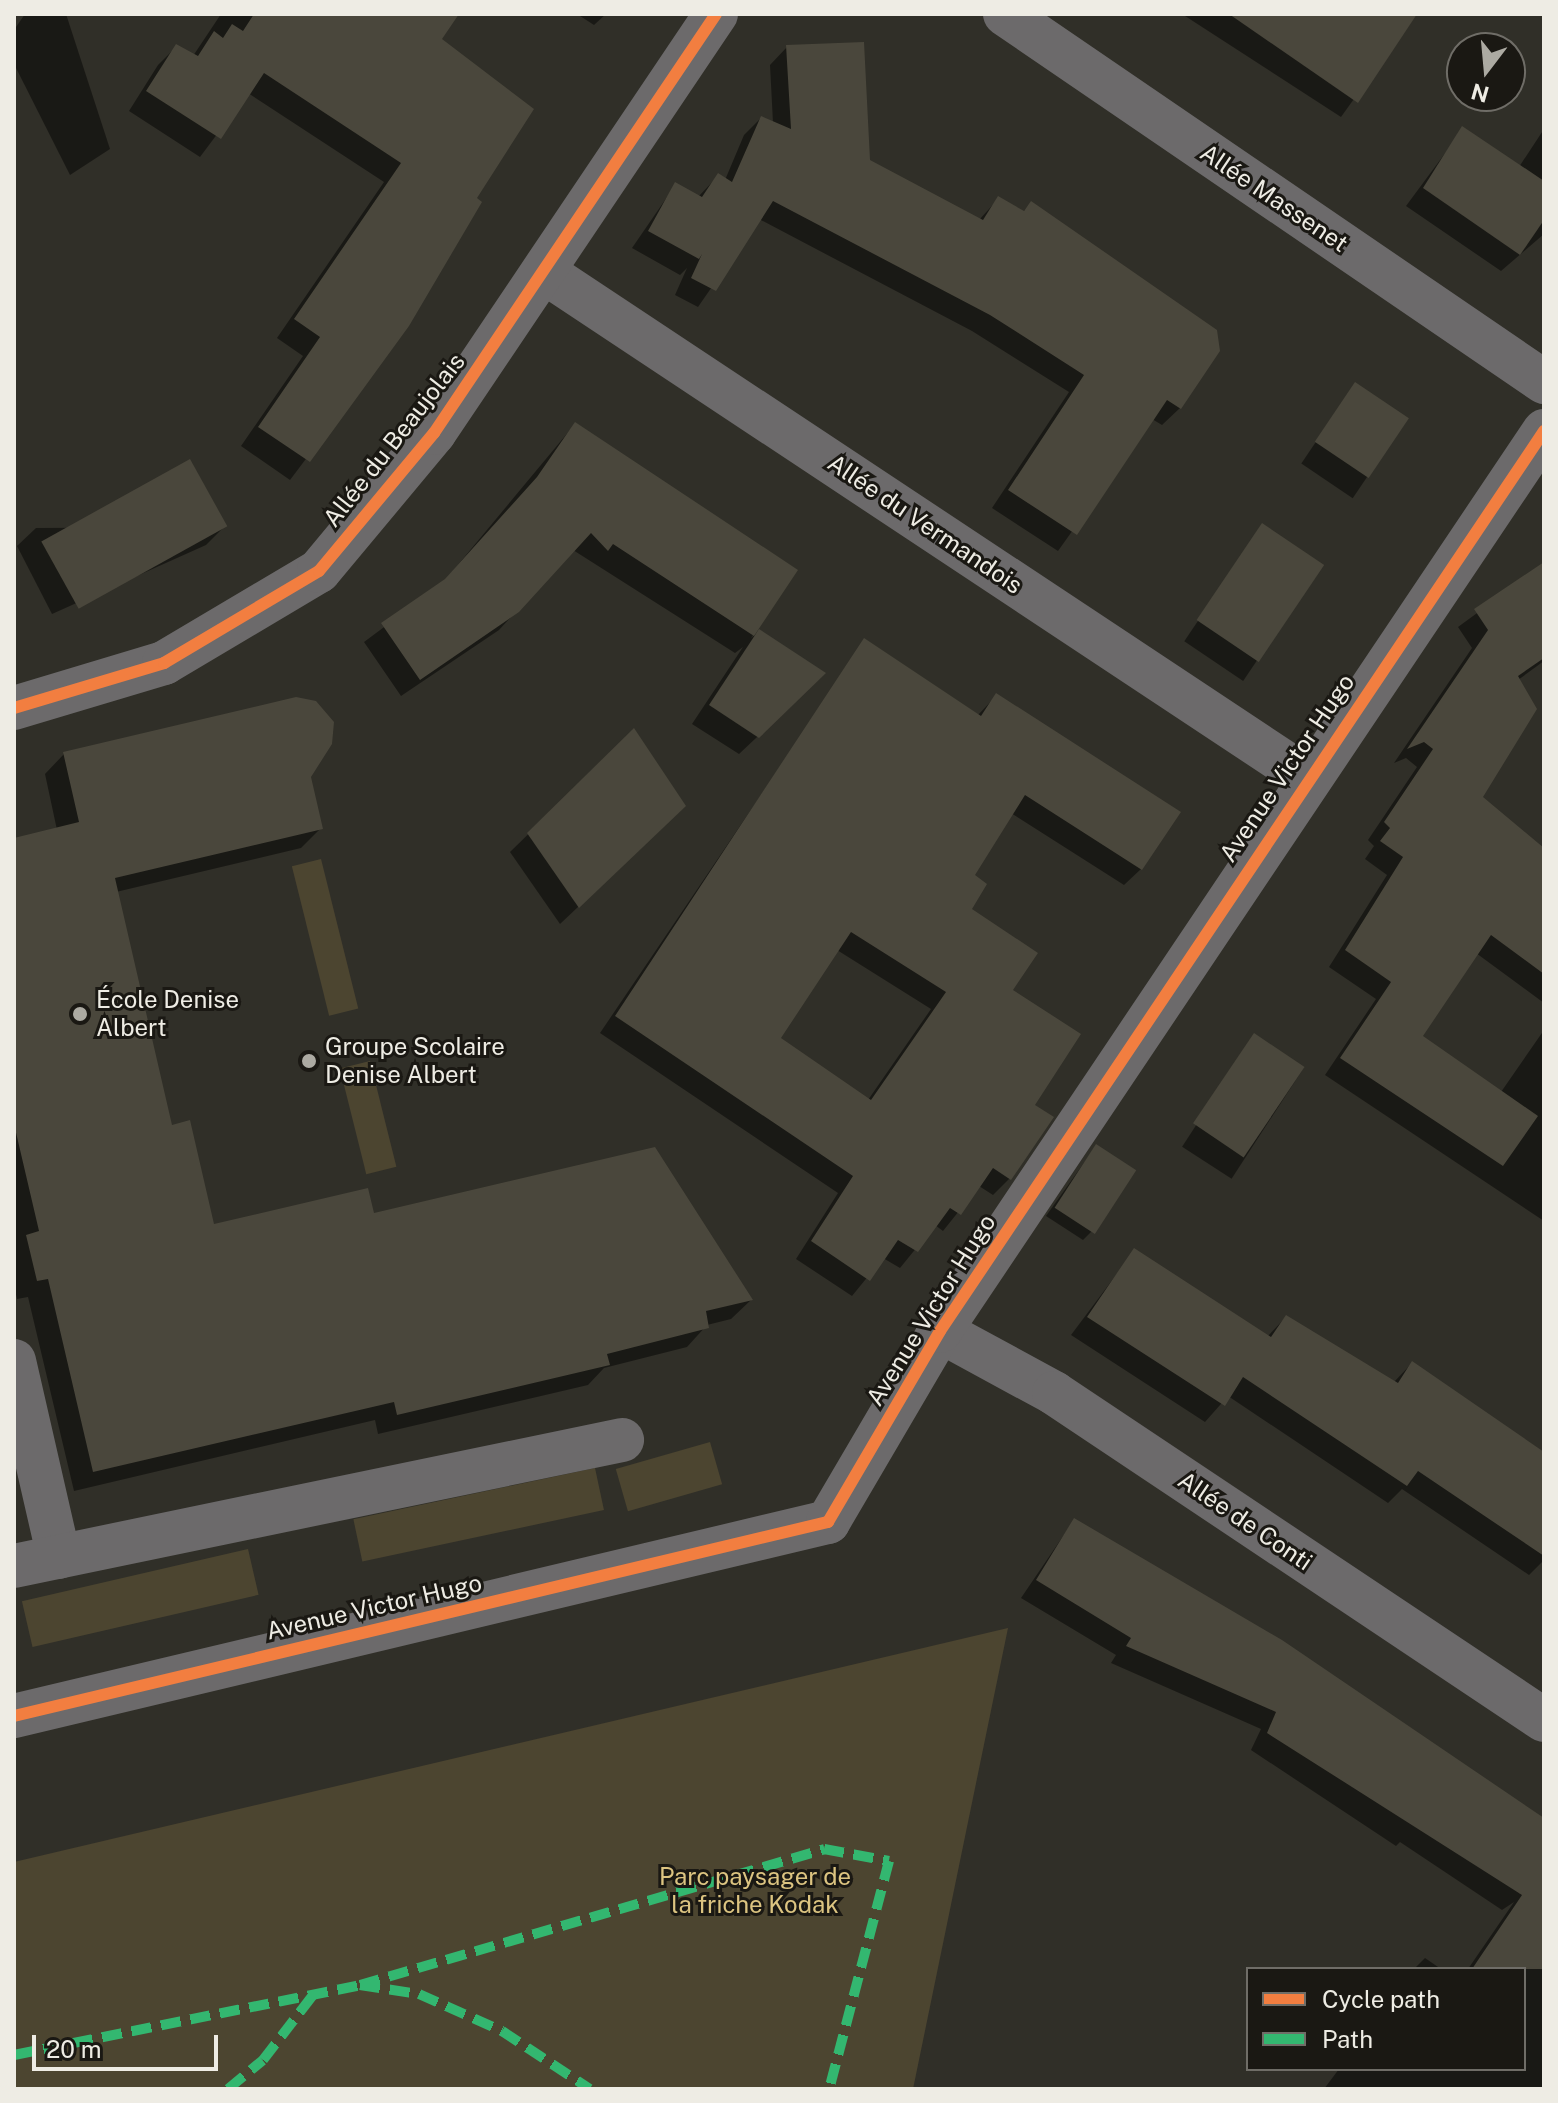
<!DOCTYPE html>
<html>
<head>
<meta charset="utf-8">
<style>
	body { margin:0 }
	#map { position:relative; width:1558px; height:2103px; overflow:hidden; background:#302f28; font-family:"Public Sans",sans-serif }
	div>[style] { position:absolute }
	.green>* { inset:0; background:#4c4530; transform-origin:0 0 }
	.shadow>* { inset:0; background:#0007; transform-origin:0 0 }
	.building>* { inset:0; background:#4a473c; transform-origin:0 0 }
	.minor>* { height:44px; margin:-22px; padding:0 22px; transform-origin:22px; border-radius:22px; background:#6c6a6b }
	.quiet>* { height:10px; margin-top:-5px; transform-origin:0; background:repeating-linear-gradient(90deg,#33b770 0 20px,transparent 0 30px) }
	.cycleway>* { height:12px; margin:-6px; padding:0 6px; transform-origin:6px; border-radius:6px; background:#f27e40 }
	.dots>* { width:22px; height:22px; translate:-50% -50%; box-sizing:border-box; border:4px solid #1a1813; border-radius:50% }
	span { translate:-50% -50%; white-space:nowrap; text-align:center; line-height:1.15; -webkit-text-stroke:6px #1a1813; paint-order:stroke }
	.street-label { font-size:24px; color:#eeece4 }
	.poi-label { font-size:24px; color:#eeece4 }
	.left { translate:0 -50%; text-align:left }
	.park-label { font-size:24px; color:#dcc481 }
	.frame { position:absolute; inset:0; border:16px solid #eeece4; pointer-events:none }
	.legend { position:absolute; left:1246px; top:1967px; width:280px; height:104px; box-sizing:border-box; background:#1a1813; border:2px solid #6f6d67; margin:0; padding:10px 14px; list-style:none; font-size:24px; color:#eeece4 }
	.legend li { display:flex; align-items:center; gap:16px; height:40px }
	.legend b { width:40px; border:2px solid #6f6d67 }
	.north { position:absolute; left:1446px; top:32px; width:80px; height:80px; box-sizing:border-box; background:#1a1813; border:2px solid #6f6d67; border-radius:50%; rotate:196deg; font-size:22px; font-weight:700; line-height:32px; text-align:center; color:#eeece4 }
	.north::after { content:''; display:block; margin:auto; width:28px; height:36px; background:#acaaa2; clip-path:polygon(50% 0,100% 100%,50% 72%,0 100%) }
	.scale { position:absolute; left:32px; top:2035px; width:186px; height:36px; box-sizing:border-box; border:4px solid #eeece4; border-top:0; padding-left:10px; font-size:24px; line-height:28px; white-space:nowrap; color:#eeece4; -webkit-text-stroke:6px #1a1813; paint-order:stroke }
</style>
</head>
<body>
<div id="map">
	<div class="green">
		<i style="left:321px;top:859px;width:154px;height:30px;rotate:76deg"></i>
		<i style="left:370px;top:1061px;width:109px;height:31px;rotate:76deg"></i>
		<i style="left:710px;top:1442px;width:44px;height:98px;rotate:74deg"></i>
		<i style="left:595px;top:1468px;width:43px;height:247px;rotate:78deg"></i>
		<i style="left:248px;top:1549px;width:47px;height:232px;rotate:77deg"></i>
		<i style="clip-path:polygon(1008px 1628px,913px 2089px,14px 2089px,14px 1862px)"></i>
	</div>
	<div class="shadow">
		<i style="clip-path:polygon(25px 14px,66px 14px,110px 149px,70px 175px,14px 64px,14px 30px)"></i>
		<i style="clip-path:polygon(221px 14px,456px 14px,439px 40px,407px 325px,290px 480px,241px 446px,303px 356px,277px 338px,384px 182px,248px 93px,200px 157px,129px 111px,158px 65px,177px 46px,193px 56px)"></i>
		<i style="clip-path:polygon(577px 14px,606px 14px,594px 25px)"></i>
		<i style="clip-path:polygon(1182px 14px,1415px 14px,1341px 117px)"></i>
		<i style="clip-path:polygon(787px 47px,868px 162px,979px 220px,999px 198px,1022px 213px,1031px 203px,1218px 350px,1180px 408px,1162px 425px,1152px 419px,1058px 551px,992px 508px,1069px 392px,972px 331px,759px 219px,698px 307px,675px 295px,687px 268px,680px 275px,632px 248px,676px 184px,698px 197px,718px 176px,725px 180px,744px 135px,761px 118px,773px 123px,770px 65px)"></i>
		<i style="clip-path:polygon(1463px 129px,1519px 167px,1544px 129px,1544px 234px,1501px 271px,1406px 206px)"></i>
		<i style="left:1355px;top:384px;width:62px;height:96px;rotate:34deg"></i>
		<i style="clip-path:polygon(575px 424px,795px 570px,751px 638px,760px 631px,806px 691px,739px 754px,692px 724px,743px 647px,735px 653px,573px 550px,499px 630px,401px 696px,364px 642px,442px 584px)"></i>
		<i style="left:1262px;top:526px;width:71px;height:139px;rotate:34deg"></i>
		<i style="clip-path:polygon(224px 527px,206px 545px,52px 614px,17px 546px,36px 528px)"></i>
		<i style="clip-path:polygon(1544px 564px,1544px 661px,1518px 680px,1480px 798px,1544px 851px,1544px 1003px,1476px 953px,1420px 1036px,1501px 1092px,1544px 1030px,1544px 1221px,1325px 1075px,1376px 999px,1329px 967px,1387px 875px,1365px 859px,1374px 846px,1368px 840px,1417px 767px,1406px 758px,1394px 763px,1472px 648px,1458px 627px)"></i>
		<i style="clip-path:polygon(evenodd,865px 641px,977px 716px,996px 696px,1141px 869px,1124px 885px,1011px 813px,972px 876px,969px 910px,1010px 991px,1032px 1106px,1010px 1178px,993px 1195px,979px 1186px,943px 1231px,935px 1225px,900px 1268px,883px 1258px,852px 1296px,796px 1259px,838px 1193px,600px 1033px,865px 641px,837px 950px,931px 1009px,868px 1100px,778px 1039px,837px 950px)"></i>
		<i style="clip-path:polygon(634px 731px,666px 824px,560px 924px,510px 852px)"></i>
		<i style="clip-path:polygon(64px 754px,309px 776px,321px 828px,301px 848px,116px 892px,171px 1127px,213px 1226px,373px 1215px,751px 1300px,731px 1319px,707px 1325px,687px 1347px,604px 1368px,588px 1385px,378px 1434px,375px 1420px,74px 1491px,28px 1297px,17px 1299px,14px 1286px,14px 840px,57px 830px,45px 774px)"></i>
		<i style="left:1254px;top:1036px;width:59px;height:132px;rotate:33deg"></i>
		<i style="clip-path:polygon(1096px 1146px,1092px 1231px,1083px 1240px,1046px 1216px)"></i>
		<i style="clip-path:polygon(1134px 1251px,1267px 1337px,1286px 1317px,1394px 1382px,1412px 1363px,1544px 1454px,1544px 1560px,1529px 1575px,1402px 1489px,1388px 1503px,1228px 1396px,1205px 1422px,1071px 1335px)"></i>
		<i style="clip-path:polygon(1074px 1520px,1544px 1847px,1519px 1894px,1532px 1884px,1544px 1892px,1542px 2089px,1324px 2089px,1339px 2069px,1524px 2069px,1524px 1969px,1468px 1969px,1514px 1902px,1502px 1910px,1400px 1842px,1396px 1846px,1251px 1750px,1261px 1729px,1111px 1663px,1116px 1655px,1021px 1598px)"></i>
		<i style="clip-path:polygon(1425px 1958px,1441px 1969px,1414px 1969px)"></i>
	</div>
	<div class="building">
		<i style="clip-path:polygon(254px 14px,459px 14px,442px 39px,534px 109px,477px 198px,482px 202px,409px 326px,310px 462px,258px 427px,320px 337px,294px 319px,401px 163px,264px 73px,221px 139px,146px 91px,176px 44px,198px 56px,214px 31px,223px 38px,232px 24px,243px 31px)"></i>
		<i style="clip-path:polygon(1229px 14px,1417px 14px,1358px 103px)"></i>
		<i style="clip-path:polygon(864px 42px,870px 160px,983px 220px,998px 196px,1024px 211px,1031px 201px,1217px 330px,1220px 351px,1181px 409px,1167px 400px,1077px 535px,1008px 490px,1084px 375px,990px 315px,773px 201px,716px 291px,691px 278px,702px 254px,699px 259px,648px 231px,675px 182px,702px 197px,718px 173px,732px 182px,761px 116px,791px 129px,786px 45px)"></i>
		<i style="clip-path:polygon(1462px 126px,1544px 181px,1544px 220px,1520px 255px,1423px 188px)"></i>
		<i style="left:1355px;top:382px;width:65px;height:72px;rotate:34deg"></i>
		<i style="clip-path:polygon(575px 422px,798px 570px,754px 636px,613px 544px,608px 551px,591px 533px,519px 612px,420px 680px,381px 623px,445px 579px,537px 477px)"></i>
		<i style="left:190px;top:459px;width:77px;height:170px;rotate:61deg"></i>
		<i style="left:1262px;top:523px;width:75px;height:117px;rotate:34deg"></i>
		<i style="clip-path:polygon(1544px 562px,1544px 658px,1518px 676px,1537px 709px,1483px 797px,1544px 848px,1544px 974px,1491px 935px,1423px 1036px,1538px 1116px,1503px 1166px,1340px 1058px,1391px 982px,1345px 950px,1403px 857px,1380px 841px,1390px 828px,1384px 822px,1433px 749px,1424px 742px,1407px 749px,1488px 630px,1474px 609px)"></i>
		<i style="clip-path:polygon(759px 629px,826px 673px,759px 738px,709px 705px)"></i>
		<i style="clip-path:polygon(evenodd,864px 638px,981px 716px,996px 693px,1181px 812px,1142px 870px,1025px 795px,975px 875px,987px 884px,972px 909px,1038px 953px,1013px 990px,1081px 1034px,1035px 1105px,1054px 1117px,1011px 1180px,993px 1168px,961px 1215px,950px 1208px,918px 1252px,898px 1240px,870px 1281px,811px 1241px,853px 1176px,615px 1016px,864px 638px,851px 932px,946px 992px,871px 1100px,781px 1038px,851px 932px)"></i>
		<i style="clip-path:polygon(296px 697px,316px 701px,334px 722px,332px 744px,311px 777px,323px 829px,115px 878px,172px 1125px,190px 1120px,214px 1224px,368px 1188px,374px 1213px,655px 1147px,753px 1300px,706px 1311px,709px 1328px,607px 1354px,610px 1365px,397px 1415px,394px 1402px,93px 1472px,48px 1279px,37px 1281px,26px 1235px,39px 1231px,14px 1124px,14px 838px,79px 822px,63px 752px)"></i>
		<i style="clip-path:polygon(634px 728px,686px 806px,579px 908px,527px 833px)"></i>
		<i style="left:1254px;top:1033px;width:61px;height:109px;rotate:34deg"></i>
		<i style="left:1096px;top:1144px;width:48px;height:76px;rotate:33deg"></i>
		<i style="clip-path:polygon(1134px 1248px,1271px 1337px,1286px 1315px,1398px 1383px,1412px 1361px,1544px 1452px,1544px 1556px,1418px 1471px,1407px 1486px,1243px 1377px,1225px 1406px,1087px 1317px)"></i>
		<i style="clip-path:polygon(1074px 1518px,1282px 1640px,1544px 1818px,1544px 1969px,1472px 1969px,1522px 1895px,1267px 1733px,1276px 1712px,1126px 1646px,1131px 1638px,1036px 1580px)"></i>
	</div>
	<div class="minor">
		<i style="left:1005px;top:14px;width:653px;rotate:34.32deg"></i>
		<i style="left:544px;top:272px;width:914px;rotate:33.53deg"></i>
		<i style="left:14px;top:708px;width:157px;rotate:-16.7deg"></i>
		<i style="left:164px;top:663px;width:180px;rotate:-30.7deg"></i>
		<i style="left:319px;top:571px;width:180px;rotate:-50.2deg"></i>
		<i style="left:434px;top:433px;width:505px;rotate:-56.06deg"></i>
		<i style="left:940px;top:1331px;width:130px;rotate:28.5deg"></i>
		<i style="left:1054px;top:1393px;width:589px;rotate:33.72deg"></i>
		<i style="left:14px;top:1361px;width:201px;rotate:77.1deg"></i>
		<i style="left:14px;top:1566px;width:621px;rotate:-11.71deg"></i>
		<i style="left:14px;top:1716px;width:837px;rotate:-13.41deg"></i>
		<i style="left:828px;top:1522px;width:221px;rotate:-59.6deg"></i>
		<i style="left:940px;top:1331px;width:1084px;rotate:-56.13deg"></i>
	</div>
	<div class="quiet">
		<i style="left:360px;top:1985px;width:484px;rotate:-16.3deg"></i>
		<i style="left:824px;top:1849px;width:66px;rotate:10.5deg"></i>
		<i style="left:889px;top:1861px;width:236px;rotate:104.7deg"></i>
		<i style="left:14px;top:2055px;width:353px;rotate:-11.4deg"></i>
		<i style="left:360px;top:1985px;width:60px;rotate:8.7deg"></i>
		<i style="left:419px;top:1994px;width:91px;rotate:24deg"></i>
		<i style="left:502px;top:2031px;width:105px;rotate:33.4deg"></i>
		<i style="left:228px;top:2089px;width:45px;rotate:-39.6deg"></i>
		<i style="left:263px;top:2060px;width:82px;rotate:-52.4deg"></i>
	</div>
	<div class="cycleway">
		<i style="left:14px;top:708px;width:157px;rotate:-16.7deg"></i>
		<i style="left:164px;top:663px;width:180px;rotate:-30.7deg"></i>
		<i style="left:319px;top:571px;width:180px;rotate:-50.2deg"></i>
		<i style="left:434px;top:433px;width:505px;rotate:-56.06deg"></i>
		<i style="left:14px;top:1716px;width:837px;rotate:-13.41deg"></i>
		<i style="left:828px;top:1522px;width:221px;rotate:-59.6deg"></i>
		<i style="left:940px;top:1331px;width:1084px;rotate:-56.13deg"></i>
	</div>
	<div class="dots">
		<i style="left:80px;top:1014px;background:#acaaa2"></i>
		<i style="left:309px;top:1061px;background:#acaaa2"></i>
	</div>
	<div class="street-label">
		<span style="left:1274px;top:198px;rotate:34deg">Allée Massenet</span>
		<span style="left:394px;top:440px;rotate:-52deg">Allée du Beaujolais</span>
		<span style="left:925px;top:524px;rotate:34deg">Allée du Vermandois</span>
		<span style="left:1287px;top:768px;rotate:-56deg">Avenue Victor Hugo</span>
		<span style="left:931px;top:1310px;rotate:-58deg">Avenue Victor Hugo</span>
		<span style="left:1245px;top:1521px;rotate:34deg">Allée de Conti</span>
		<span style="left:374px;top:1607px;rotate:-13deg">Avenue Victor Hugo</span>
	</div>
	<div class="poi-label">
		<span class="left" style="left:96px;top:1014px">École Denise<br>Albert</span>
		<span class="left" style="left:325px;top:1061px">Groupe Scolaire<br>Denise Albert</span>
	</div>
	<div class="park-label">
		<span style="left:755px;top:1891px">Parc paysager de<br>la friche Kodak</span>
	</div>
	<div class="frame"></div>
	<ul class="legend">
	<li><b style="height:10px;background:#f27e40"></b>Cycle path</li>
	<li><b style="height:10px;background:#33b770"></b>Path</li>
	</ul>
	<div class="north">N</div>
	<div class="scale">20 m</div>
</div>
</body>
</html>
